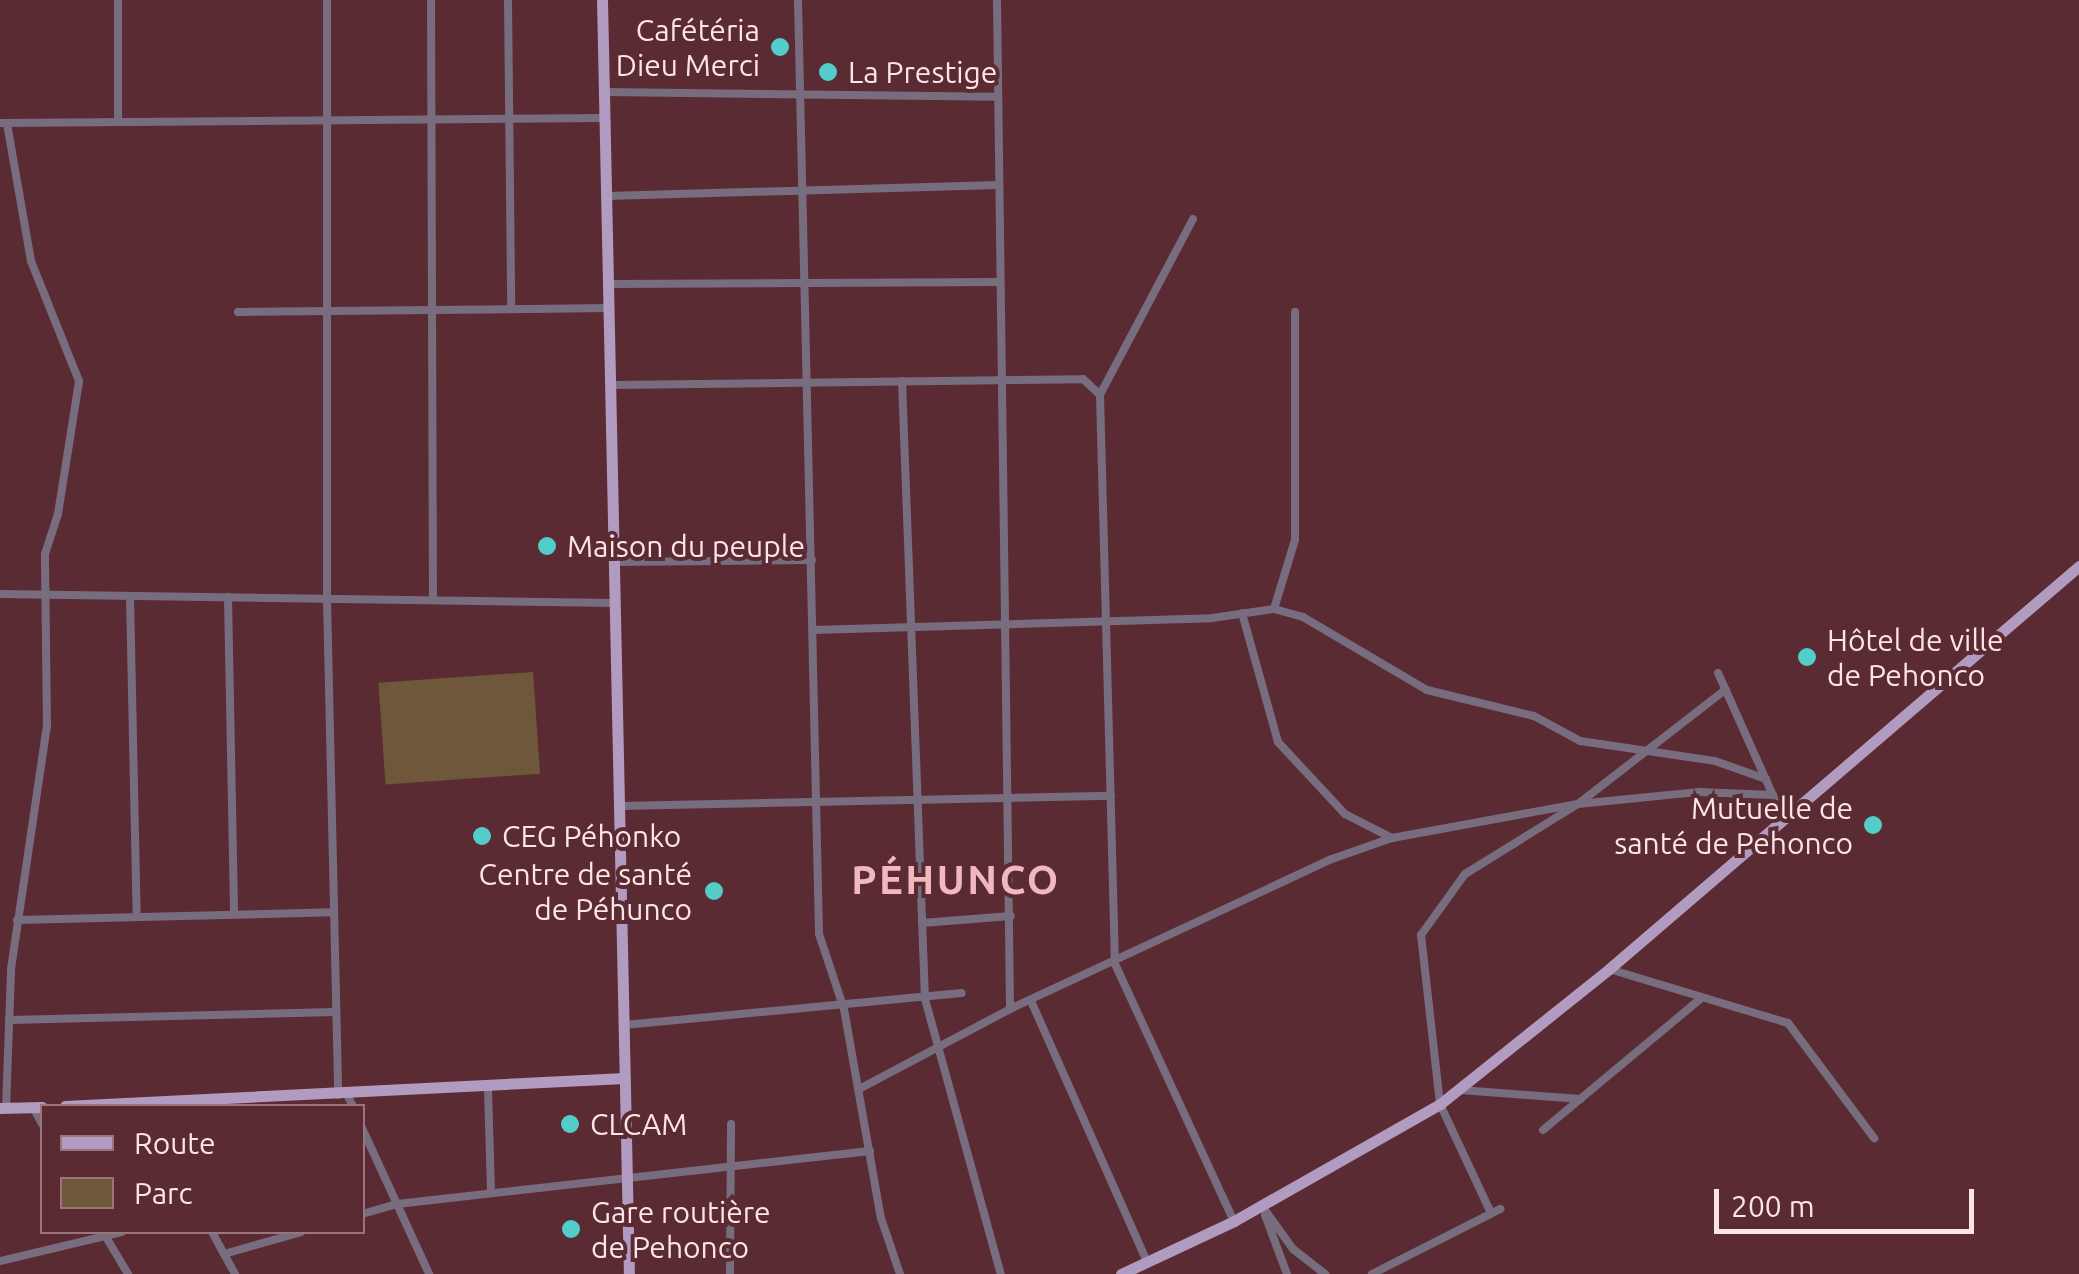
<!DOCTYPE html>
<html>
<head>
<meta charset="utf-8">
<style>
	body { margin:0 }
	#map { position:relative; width:2079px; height:1274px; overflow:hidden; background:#5a2b32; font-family:Ubuntu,sans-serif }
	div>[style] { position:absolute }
	.green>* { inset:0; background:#6e573a; transform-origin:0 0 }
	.minor>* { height:8px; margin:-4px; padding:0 4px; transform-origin:4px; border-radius:4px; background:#786d7f }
	.primary>* { height:11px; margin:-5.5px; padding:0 5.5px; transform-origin:5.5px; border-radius:5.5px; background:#b29bc1 }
	.dots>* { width:28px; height:28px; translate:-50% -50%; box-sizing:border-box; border:5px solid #5a2b32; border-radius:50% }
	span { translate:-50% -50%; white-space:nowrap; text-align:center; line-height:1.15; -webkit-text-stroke:8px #5a2b32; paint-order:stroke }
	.poi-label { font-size:30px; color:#fde4e7 }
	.right { translate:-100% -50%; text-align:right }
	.left { translate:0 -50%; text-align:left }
	.district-label { font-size:40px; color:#f3b8be; font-weight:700; letter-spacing:2.5px }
	.legend { position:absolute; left:40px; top:1104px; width:325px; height:130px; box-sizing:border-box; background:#5a2b32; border:2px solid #9b757a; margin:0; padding:12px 18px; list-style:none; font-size:30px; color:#fde4e7 }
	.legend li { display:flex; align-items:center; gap:20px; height:50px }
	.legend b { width:50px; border:2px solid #9b757a }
	.scale { position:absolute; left:1714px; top:1189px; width:260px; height:45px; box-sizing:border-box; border:5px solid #fde4e7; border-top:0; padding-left:12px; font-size:30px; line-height:35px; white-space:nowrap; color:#fde4e7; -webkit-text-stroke:8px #5a2b32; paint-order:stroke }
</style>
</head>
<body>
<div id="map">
	<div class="green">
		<i style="left:533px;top:672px;width:102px;height:155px;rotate:86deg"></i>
	</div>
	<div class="minor">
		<i style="left:118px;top:0;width:122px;rotate:90deg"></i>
		<i style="left:327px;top:0;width:599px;rotate:90deg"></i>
		<i style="left:327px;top:599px;width:496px;rotate:88.7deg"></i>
		<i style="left:431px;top:0;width:600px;rotate:89.81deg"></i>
		<i style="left:508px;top:0;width:307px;rotate:89.4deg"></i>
		<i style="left:798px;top:0;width:934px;rotate:88.71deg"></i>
		<i style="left:819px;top:934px;width:79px;rotate:71.6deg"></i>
		<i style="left:844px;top:1009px;width:212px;rotate:80deg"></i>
		<i style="left:881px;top:1218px;width:59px;rotate:71.3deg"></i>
		<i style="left:997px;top:0;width:1009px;rotate:89.26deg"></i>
		<i style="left:605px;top:92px;width:393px;rotate:0.7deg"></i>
		<i style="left:0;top:123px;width:605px;rotate:-0.47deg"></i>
		<i style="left:607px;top:196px;width:391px;rotate:-1.6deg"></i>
		<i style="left:1193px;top:219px;width:199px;rotate:117.9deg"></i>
		<i style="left:1100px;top:395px;width:569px;rotate:88.49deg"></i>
		<i style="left:1115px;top:964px;width:283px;rotate:65.2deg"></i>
		<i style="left:610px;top:284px;width:389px;rotate:-0.3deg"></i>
		<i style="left:238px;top:312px;width:372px;rotate:-0.6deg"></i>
		<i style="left:902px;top:381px;width:618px;rotate:87.87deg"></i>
		<i style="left:925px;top:999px;width:285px;rotate:74.6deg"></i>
		<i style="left:612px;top:385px;width:471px;rotate:-0.7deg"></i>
		<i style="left:1083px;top:379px;width:23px;rotate:43deg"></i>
		<i style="left:615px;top:562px;width:197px;rotate:-0.6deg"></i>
		<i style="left:0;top:594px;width:616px;rotate:0.84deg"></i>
		<i style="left:130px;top:596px;width:321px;rotate:88.8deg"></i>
		<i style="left:228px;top:597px;width:317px;rotate:88.9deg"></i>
		<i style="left:1274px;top:609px;width:72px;rotate:-73.1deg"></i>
		<i style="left:1295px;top:540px;width:228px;rotate:-90deg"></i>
		<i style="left:1242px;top:613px;width:134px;rotate:74.4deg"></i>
		<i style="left:1278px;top:742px;width:98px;rotate:47.1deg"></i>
		<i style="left:1345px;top:814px;width:53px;rotate:27.1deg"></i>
		<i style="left:813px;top:630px;width:399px;rotate:-1.7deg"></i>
		<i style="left:1212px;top:618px;width:63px;rotate:-8.3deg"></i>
		<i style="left:1274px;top:609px;width:30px;rotate:15deg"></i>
		<i style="left:1303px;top:617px;width:144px;rotate:30.5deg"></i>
		<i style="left:1427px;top:690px;width:110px;rotate:13.7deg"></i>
		<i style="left:1534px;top:716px;width:52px;rotate:28.5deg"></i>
		<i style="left:1580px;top:741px;width:136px;rotate:8.4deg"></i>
		<i style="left:1715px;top:761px;width:54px;rotate:19.4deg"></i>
		<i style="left:1718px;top:673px;width:161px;rotate:65.8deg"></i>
		<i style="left:620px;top:806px;width:491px;rotate:-1.2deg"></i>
		<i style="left:17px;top:920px;width:317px;rotate:-1.4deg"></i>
		<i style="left:922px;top:923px;width:89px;rotate:-4.5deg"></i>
		<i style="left:1609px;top:969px;width:187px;rotate:16.8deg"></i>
		<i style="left:1788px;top:1023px;width:144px;rotate:53.2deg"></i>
		<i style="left:1031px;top:1001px;width:286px;rotate:66deg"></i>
		<i style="left:9px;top:1020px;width:327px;rotate:-1.4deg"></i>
		<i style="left:624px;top:1025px;width:339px;rotate:-5.4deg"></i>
		<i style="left:861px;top:1088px;width:169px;rotate:-27.9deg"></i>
		<i style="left:1010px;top:1009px;width:355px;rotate:-25deg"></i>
		<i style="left:1332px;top:859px;width:64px;rotate:-19.3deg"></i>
		<i style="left:1392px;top:838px;width:189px;rotate:-10.4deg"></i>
		<i style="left:1578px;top:804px;width:122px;rotate:-5.7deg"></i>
		<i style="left:1699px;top:792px;width:74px;rotate:2.3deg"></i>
		<i style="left:488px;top:1090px;width:103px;rotate:88.3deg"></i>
		<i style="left:1461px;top:1090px;width:120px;rotate:4.3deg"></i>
		<i style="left:347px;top:1095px;width:13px;rotate:61deg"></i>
		<i style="left:33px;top:1107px;width:19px;rotate:62deg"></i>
		<i style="left:6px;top:1108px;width:139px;rotate:-87.9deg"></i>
		<i style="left:11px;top:969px;width:246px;rotate:-81.6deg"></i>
		<i style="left:47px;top:726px;width:172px;rotate:-90.7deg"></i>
		<i style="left:45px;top:554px;width:42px;rotate:-72deg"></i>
		<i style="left:58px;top:514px;width:135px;rotate:-81deg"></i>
		<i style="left:79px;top:381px;width:129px;rotate:-111.8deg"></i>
		<i style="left:31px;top:261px;width:140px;rotate:-99.9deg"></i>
		<i style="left:362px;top:1128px;width:161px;rotate:65.3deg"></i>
		<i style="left:1543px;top:1130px;width:204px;rotate:-39.8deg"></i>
		<i style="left:1262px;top:1206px;width:53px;rotate:54.2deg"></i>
		<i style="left:1293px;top:1249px;width:41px;rotate:38deg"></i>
		<i style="left:1491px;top:1213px;width:120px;rotate:-115.1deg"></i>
		<i style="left:1440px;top:1104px;width:170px;rotate:-96.4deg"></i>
		<i style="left:1421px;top:935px;width:75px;rotate:-54.2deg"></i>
		<i style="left:1465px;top:874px;width:133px;rotate:-31.8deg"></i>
		<i style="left:1578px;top:804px;width:187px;rotate:-37.8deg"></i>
		<i style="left:362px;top:1214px;width:36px;rotate:-16deg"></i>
		<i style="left:397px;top:1204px;width:476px;rotate:-6.4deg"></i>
		<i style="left:1265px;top:1215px;width:63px;rotate:69.6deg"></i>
		<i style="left:103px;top:1232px;width:49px;rotate:59.2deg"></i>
		<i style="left:212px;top:1232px;width:48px;rotate:61.3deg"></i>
		<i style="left:224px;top:1254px;width:80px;rotate:-15.9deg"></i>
		<i style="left:0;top:1261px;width:125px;rotate:-13.4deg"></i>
		<i style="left:730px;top:1274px;width:150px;rotate:-89.6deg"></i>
		<i style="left:1372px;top:1274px;width:144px;rotate:-26.9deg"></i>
	</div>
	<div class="primary">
		<i style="left:602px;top:0;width:1274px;rotate:88.79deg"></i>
		<i style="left:65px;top:1106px;width:560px;rotate:-2.87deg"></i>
		<i style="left:0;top:1108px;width:42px;rotate:-1.4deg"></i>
		<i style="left:1121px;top:1274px;width:125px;rotate:-25.1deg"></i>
		<i style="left:1234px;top:1221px;width:237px;rotate:-29.6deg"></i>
		<i style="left:1440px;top:1104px;width:216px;rotate:-38.6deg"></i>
		<i style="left:1609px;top:969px;width:619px;rotate:-40.61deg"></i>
	</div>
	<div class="dots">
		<i style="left:780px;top:47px;background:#53cdc9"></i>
		<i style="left:828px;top:72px;background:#53cdc9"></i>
		<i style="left:547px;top:546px;background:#53cdc9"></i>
		<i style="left:1807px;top:657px;background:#53cdc9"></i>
		<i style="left:1873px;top:825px;background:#53cdc9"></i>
		<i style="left:482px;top:836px;background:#53cdc9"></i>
		<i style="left:714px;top:891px;background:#53cdc9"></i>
		<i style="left:570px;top:1124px;background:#53cdc9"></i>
		<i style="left:571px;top:1229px;background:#53cdc9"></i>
	</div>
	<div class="poi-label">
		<span class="right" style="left:760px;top:47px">Cafétéria<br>Dieu Merci</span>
		<span class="left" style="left:848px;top:72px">La Prestige</span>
		<span class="left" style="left:567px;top:546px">Maison du peuple</span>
		<span class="left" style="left:1827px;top:657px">Hôtel de ville<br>de Pehonco</span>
		<span class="right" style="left:1853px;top:825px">Mutuelle de<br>santé de Pehonco</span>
		<span class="left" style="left:502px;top:836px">CEG Péhonko</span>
		<span class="right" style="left:692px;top:891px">Centre de santé<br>de Péhunco</span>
		<span class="left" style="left:590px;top:1124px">CLCAM</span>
		<span class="left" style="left:591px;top:1229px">Gare routière<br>de Pehonco</span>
	</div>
	<div class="district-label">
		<span style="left:956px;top:880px">PÉHUNCO</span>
	</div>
	<ul class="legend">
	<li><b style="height:12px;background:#b29bc1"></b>Route</li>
	<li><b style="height:28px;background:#6e573a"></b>Parc</li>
	</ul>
	<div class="scale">200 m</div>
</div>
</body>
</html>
